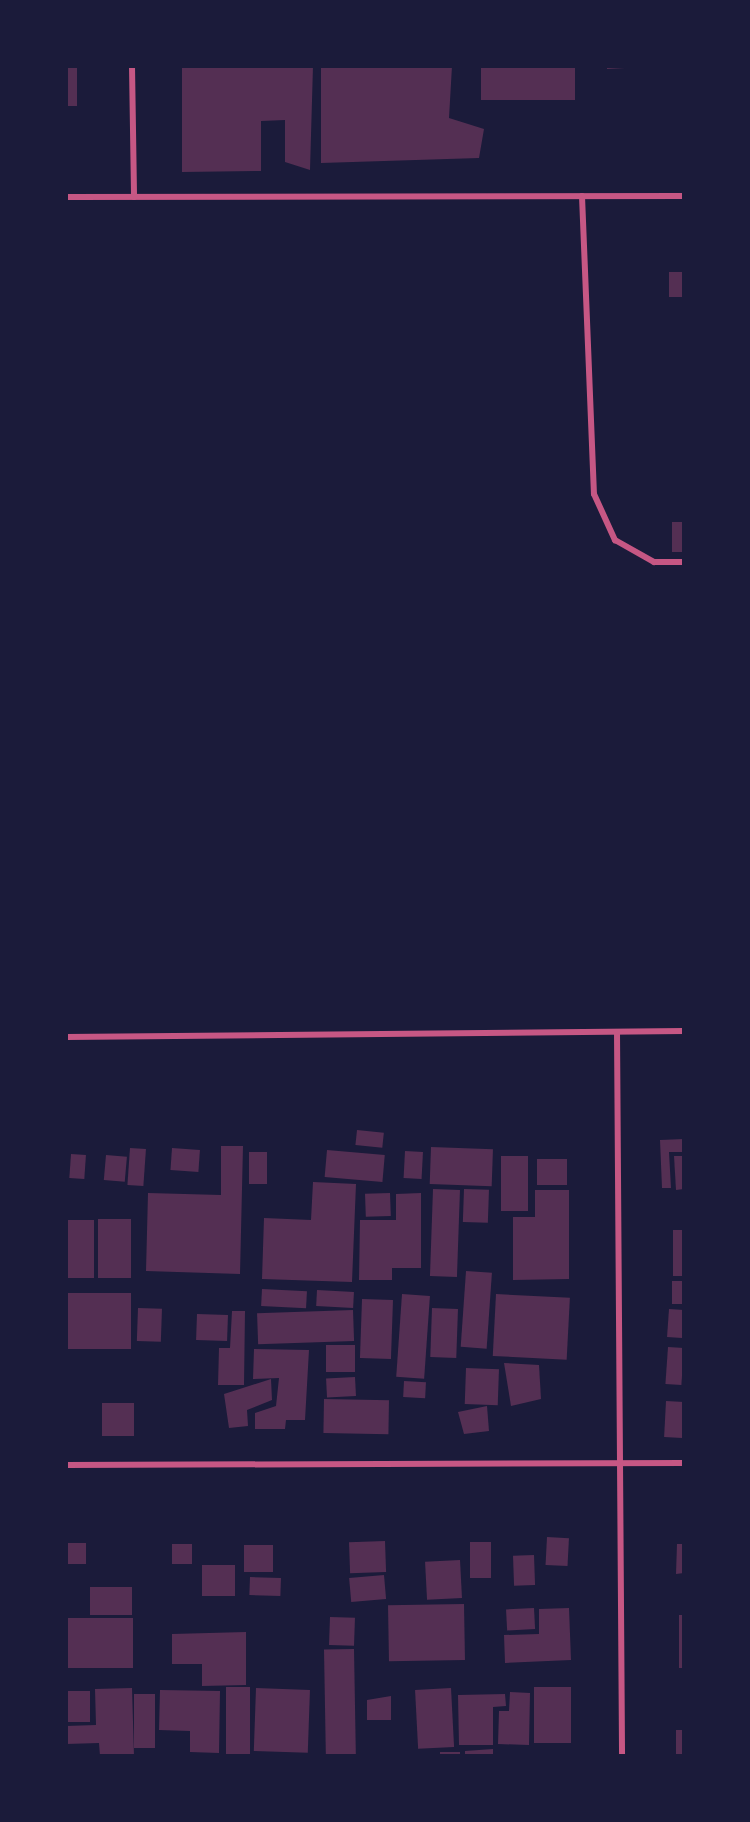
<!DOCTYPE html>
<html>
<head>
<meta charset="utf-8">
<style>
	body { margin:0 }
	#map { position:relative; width:750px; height:1822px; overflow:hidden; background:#1b1b3a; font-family:Quicksand,sans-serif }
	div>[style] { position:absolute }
	.building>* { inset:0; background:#542f53; transform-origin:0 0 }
	.minor>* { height:6px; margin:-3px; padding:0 3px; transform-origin:3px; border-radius:3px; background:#c65784 }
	span { translate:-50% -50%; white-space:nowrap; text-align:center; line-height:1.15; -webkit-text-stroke:4.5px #1b1b3a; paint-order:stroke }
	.frame { position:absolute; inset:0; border:68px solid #1b1b3a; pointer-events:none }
</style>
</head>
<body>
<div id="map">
	<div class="building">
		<i style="left:66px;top:66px;width:11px;height:40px"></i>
		<i style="clip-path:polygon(182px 66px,313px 66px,310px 170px,285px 162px,285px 120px,261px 121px,261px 171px,182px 172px)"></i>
		<i style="clip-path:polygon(321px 66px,452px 66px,449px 118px,484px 129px,479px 158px,321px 163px)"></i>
		<i style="left:481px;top:66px;width:94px;height:34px"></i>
		<i style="clip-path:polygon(607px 66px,625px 66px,625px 68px,607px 69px)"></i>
		<i style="left:684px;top:272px;width:25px;height:15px;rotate:90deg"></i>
		<i style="left:672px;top:522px;width:12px;height:30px"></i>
		<i style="left:357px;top:1130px;width:27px;height:15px;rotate:6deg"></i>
		<i style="clip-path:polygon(684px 1139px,684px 1152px,669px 1152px,671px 1188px,662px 1188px,660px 1140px)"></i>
		<i style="clip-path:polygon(221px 1146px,243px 1146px,240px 1274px,146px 1271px,148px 1193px,221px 1195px)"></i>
		<i style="left:431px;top:1147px;width:62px;height:37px;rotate:2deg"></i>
		<i style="left:130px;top:1148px;width:16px;height:37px;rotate:4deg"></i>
		<i style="left:172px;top:1148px;width:28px;height:22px;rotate:4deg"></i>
		<i style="left:327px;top:1150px;width:58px;height:27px;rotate:5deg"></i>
		<i style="left:405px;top:1151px;width:18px;height:27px;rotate:3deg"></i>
		<i style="left:267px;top:1152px;width:32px;height:18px;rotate:90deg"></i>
		<i style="left:71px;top:1154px;width:15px;height:24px;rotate:4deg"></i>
		<i style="left:106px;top:1155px;width:21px;height:25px;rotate:5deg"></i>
		<i style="left:501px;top:1156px;width:27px;height:55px"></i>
		<i style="clip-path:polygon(674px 1156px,684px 1156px,684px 1189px,676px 1190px)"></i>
		<i style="left:537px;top:1159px;width:30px;height:26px"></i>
		<i style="clip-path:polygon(313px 1182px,356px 1184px,352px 1282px,262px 1279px,264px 1218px,311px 1220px)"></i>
		<i style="left:433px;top:1189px;width:27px;height:87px;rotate:2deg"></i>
		<i style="left:464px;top:1189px;width:25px;height:33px;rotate:2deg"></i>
		<i style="clip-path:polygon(535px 1190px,569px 1190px,569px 1279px,513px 1280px,513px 1217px,535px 1217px)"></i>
		<i style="left:390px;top:1193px;width:23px;height:25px;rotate:88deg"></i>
		<i style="clip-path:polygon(421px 1193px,421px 1268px,392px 1268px,392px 1280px,359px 1280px,360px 1220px,396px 1220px,396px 1194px)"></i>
		<i style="left:98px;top:1219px;width:33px;height:59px"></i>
		<i style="left:66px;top:1220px;width:28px;height:58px"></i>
		<i style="left:673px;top:1230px;width:11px;height:46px"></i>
		<i style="left:466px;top:1271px;width:26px;height:76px;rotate:4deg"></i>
		<i style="left:672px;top:1281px;width:12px;height:23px"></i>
		<i style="left:262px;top:1289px;width:45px;height:17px;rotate:3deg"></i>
		<i style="left:317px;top:1290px;width:37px;height:16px;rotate:3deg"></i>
		<i style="left:131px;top:1293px;width:56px;height:65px;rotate:90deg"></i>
		<i style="left:402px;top:1294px;width:28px;height:83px;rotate:4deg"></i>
		<i style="left:496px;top:1294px;width:74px;height:62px;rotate:3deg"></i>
		<i style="left:393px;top:1300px;width:59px;height:31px;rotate:92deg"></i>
		<i style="left:138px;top:1308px;width:24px;height:33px;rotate:2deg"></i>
		<i style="left:432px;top:1308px;width:26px;height:49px;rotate:2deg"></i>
		<i style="left:669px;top:1309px;width:15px;height:28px;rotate:4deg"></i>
		<i style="left:353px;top:1310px;width:31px;height:96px;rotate:88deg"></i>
		<i style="clip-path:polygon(232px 1311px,245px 1311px,244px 1385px,218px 1385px,219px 1348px,230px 1348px)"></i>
		<i style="left:197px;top:1314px;width:31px;height:26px;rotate:2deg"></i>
		<i style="left:355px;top:1345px;width:27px;height:29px;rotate:90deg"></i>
		<i style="left:668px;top:1347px;width:16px;height:37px;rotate:4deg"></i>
		<i style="clip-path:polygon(254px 1349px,309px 1350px,305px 1420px,286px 1420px,285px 1429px,255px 1429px,255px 1413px,276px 1406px,279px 1378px,253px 1379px)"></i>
		<i style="clip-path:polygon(504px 1363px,539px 1365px,541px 1399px,511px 1406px)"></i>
		<i style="left:466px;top:1368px;width:33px;height:36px;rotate:2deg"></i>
		<i style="left:355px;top:1377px;width:19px;height:29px;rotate:87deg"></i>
		<i style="clip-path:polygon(271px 1379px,272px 1400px,247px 1410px,248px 1426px,229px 1428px,224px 1394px)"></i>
		<i style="left:404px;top:1381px;width:22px;height:16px;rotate:3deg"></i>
		<i style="left:324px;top:1399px;width:65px;height:34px;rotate:1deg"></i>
		<i style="left:666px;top:1401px;width:18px;height:36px;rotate:3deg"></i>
		<i style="left:102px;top:1403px;width:32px;height:33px"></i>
		<i style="clip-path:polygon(487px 1406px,489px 1431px,464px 1434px,458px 1412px)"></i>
		<i style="left:547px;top:1537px;width:22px;height:28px;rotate:3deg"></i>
		<i style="left:385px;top:1541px;width:31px;height:36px;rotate:88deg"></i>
		<i style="left:470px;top:1542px;width:21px;height:36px"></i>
		<i style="left:66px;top:1543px;width:20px;height:21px"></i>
		<i style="left:172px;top:1544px;width:20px;height:20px"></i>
		<i style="clip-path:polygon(677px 1544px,684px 1544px,684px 1573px,676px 1574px)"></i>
		<i style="left:244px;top:1545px;width:29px;height:27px"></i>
		<i style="left:534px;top:1555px;width:30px;height:21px;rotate:88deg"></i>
		<i style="left:460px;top:1560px;width:38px;height:35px;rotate:87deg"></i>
		<i style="left:202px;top:1565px;width:33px;height:31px"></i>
		<i style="left:384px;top:1575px;width:24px;height:35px;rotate:85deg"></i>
		<i style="left:250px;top:1577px;width:31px;height:18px;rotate:2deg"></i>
		<i style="left:90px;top:1587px;width:42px;height:28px"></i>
		<i style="left:464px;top:1604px;width:56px;height:76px;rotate:89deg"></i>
		<i style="left:534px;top:1608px;width:21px;height:28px;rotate:87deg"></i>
		<i style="clip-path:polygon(569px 1608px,571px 1660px,505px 1663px,504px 1635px,539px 1634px,539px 1609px)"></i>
		<i style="left:679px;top:1615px;width:5px;height:53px"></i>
		<i style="left:330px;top:1617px;width:25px;height:28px;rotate:2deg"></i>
		<i style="left:66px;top:1618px;width:67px;height:50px"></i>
		<i style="clip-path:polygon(246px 1632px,246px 1685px,202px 1686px,202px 1664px,172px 1664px,172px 1634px)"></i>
		<i style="left:354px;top:1649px;width:107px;height:30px;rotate:89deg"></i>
		<i style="left:226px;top:1687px;width:24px;height:69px"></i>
		<i style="left:571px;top:1687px;width:56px;height:37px;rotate:90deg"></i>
		<i style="clip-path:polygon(132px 1688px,134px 1756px,100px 1756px,99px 1743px,66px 1744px,66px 1726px,96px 1725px,95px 1689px)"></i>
		<i style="left:256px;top:1688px;width:54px;height:63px;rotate:2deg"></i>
		<i style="left:451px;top:1688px;width:59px;height:36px;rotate:87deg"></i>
		<i style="clip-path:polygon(160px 1690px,220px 1691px,219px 1753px,190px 1752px,190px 1731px,159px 1730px)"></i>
		<i style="left:682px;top:1690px;width:2px;height:22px"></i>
		<i style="left:66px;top:1691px;width:24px;height:31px"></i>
		<i style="clip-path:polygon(510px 1692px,530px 1693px,529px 1745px,498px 1744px,499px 1711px,509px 1711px)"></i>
		<i style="left:155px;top:1694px;width:54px;height:21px;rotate:90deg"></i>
		<i style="clip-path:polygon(505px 1694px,506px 1706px,493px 1707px,493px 1745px,459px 1745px,458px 1695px)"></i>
		<i style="clip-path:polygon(391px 1696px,391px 1720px,367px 1720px,367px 1700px)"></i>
		<i style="left:676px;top:1730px;width:8px;height:26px"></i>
		<i style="clip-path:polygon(493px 1749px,493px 1756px,465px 1756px,465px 1751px)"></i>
		<i style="left:440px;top:1752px;width:20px;height:4px"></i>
	</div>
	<div class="minor">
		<i style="left:132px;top:66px;width:131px;rotate:89.1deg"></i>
		<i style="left:582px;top:196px;width:298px;rotate:87.7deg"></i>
		<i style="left:594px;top:494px;width:51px;rotate:65.5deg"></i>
		<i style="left:615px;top:540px;width:45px;rotate:29.4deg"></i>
		<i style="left:654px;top:562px;width:30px"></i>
		<i style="left:66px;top:197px;width:618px;rotate:-0.09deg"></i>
		<i style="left:617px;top:1032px;width:724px;rotate:89.6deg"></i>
		<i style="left:66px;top:1037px;width:618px;rotate:-0.56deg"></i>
		<i style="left:66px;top:1465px;width:618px;rotate:-0.19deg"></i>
	</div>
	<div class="frame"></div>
</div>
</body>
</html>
